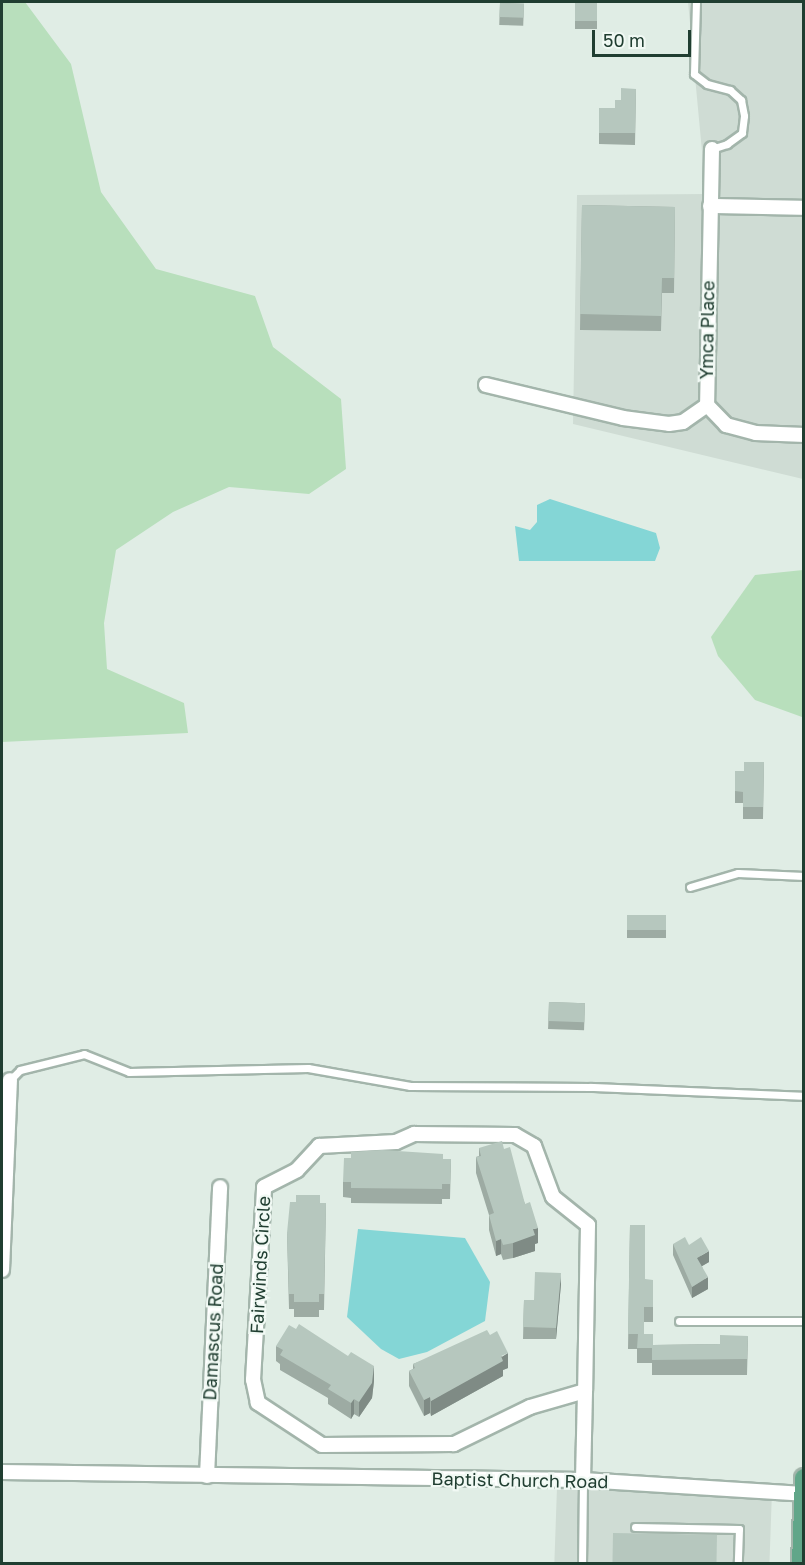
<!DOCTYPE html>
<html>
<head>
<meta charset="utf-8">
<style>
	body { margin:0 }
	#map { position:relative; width:805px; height:1565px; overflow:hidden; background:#e0ede5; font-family:"Golos Text",sans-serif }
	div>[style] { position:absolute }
	.built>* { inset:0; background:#cfdcd4; transform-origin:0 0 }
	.green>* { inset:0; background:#b8dfbc }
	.water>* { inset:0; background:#84d6d6 }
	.roads { filter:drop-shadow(2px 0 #a3b5ab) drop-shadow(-2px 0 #a3b5ab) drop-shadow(0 2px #a3b5ab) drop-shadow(0 -2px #a3b5ab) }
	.lane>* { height:7px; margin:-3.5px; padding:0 3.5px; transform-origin:3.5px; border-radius:3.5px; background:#fff }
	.street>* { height:14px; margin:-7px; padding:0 7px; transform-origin:7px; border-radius:7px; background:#fff }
	.primary>* { height:18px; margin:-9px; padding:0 9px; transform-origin:9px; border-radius:9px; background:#61a689 }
	.wall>* { inset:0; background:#9daba3; transform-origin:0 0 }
	.shaded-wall>* { inset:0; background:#7f8b85 }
	.building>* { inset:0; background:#b6c7be; transform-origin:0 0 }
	span { translate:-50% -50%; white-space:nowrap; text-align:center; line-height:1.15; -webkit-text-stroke:4.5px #f1f9f4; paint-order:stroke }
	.street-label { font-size:18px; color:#203e31 }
	.frame { position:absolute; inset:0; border:3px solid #203e31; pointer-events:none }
	.scale { position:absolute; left:592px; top:30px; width:99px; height:27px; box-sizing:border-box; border:3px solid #203e31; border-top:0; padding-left:8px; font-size:18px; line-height:21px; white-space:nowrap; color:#203e31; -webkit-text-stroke:4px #f1f9f4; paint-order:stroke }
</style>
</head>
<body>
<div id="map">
	<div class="built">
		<i style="clip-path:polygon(688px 2px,803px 2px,803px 479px,573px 424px,577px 195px,706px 194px)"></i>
		<i style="left:557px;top:1487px;width:215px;height:77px;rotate:2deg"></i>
	</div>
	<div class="green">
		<i style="clip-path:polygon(2px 2px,25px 2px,71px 64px,101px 192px,156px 269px,255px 296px,273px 347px,341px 399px,346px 469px,309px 494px,229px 487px,173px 512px,116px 550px,104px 623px,107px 669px,184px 703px,188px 733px,2px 742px)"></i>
		<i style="clip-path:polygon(803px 570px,804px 707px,802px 717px,755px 700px,718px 656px,711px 637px,755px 575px)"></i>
	</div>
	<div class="water">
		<i style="clip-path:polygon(550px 499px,656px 533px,660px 548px,655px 561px,519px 561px,515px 526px,530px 530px,537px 522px,537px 505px)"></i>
		<i style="clip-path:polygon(358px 1229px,465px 1238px,490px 1282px,485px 1321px,427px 1352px,399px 1359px,381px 1349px,347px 1317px)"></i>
	</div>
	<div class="roads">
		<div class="lane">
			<i style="left:696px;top:2px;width:72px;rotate:91.6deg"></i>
			<i style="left:694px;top:74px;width:16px;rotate:38deg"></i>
			<i style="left:707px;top:84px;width:24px;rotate:15deg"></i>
			<i style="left:730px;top:90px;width:15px;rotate:42deg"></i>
			<i style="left:741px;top:100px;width:16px;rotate:79deg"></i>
			<i style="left:744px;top:116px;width:17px;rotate:97deg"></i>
			<i style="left:742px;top:133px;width:19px;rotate:144deg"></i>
			<i style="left:727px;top:144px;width:16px;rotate:162deg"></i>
			<i style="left:690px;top:887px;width:50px;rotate:-16.3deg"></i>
			<i style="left:738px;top:873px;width:66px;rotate:2.6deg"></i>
			<i style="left:10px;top:1080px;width:14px;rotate:-45deg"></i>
			<i style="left:20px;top:1070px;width:66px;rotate:-14deg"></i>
			<i style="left:84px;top:1054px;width:48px;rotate:21.8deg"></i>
			<i style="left:129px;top:1072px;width:179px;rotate:-1.3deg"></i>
			<i style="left:308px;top:1068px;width:104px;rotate:10deg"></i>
			<i style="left:410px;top:1086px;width:181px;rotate:0.3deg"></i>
			<i style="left:591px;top:1087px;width:213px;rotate:2.4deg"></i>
			<i style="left:679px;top:1321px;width:125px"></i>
			<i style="left:635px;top:1527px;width:104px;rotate:1.1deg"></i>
			<i style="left:739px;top:1529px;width:35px;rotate:92deg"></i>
			<i style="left:582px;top:1564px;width:84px;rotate:-89.3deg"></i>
		</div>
		<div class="street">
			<i style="left:712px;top:149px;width:256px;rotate:91.1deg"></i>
			<i style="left:707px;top:405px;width:28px;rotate:46deg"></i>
			<i style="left:726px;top:425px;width:31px;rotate:15deg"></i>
			<i style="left:756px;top:433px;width:48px;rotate:2.4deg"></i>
			<i style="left:710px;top:206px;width:94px;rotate:1.2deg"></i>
			<i style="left:486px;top:385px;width:141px;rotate:13.5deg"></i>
			<i style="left:623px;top:418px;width:46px;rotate:7.4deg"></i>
			<i style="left:669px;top:424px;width:14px;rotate:-8deg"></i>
			<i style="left:683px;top:422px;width:29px;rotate:-35deg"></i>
			<i style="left:414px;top:1134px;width:101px;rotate:0.6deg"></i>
			<i style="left:515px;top:1135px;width:22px;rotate:30deg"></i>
			<i style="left:534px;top:1146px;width:54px;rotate:69.6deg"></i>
			<i style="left:553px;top:1197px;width:45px;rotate:38.7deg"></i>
			<i style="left:588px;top:1225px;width:166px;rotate:91deg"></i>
			<i style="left:585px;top:1391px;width:57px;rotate:163.8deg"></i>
			<i style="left:530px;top:1407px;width:85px;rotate:154deg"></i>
			<i style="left:454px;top:1444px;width:132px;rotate:179.6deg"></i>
			<i style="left:322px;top:1445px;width:77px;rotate:-146.7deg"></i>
			<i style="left:258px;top:1403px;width:24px;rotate:-102deg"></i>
			<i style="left:253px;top:1380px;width:193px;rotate:-86.7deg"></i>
			<i style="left:264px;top:1187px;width:37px;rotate:-27deg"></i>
			<i style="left:297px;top:1170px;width:33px;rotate:-47deg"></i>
			<i style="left:319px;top:1146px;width:77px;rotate:-3deg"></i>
			<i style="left:396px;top:1142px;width:20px;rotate:-24deg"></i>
			<i style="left:2px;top:1270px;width:190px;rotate:-87.6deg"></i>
			<i style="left:2px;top:1472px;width:581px;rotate:0.79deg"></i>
			<i style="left:583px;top:1480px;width:221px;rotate:3.6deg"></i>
			<i style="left:207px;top:1476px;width:289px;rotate:-87.4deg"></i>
			<i style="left:583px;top:1480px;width:89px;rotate:-88.7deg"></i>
		</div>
		<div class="primary">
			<i style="left:801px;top:1564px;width:86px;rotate:-88deg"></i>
		</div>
	</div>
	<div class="wall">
		<i style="left:500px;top:3px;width:24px;height:22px;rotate:2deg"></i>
		<i style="left:575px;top:3px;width:22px;height:26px"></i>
		<i style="clip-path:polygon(636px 89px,635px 145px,599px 144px,599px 108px,615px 108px,621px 100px)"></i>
		<i style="clip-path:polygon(582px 205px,675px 207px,674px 293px,662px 293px,661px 331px,580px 330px)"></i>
		<i style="clip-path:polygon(764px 762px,763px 819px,743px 819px,743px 803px,735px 803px,735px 771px,744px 771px)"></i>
		<i style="left:627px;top:915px;width:39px;height:23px"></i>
		<i style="left:549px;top:1002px;width:36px;height:27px;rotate:2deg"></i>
		<i style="clip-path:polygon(479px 1148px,504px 1149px,525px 1204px,538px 1243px,535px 1244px,535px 1251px,513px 1258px,503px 1260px,501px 1254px,496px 1256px,489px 1230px,489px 1215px,476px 1173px,476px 1157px,479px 1156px)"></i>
		<i style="clip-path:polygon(443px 1159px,451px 1159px,450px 1199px,442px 1199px,442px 1204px,351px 1203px,351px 1198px,343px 1197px,343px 1182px)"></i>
		<i style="clip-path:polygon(320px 1203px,326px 1203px,324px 1310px,319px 1310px,319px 1317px,294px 1317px,294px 1309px,289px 1309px,287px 1233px)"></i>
		<i style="clip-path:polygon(630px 1225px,645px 1279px,653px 1295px,653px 1322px,644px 1322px,644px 1334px,653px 1345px,720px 1344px,748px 1336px,747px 1375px,652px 1375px,652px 1363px,637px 1363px,637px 1349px,628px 1349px)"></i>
		<i style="clip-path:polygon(673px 1244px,689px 1245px,709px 1262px,702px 1266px,708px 1289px,692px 1298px,673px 1255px)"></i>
		<i style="clip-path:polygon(561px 1284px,556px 1339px,523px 1339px,524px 1300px,534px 1300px)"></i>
		<i style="clip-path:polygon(490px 1335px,508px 1368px,503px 1370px,503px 1376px,431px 1416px,430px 1413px,424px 1416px,409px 1386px,409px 1371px,413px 1369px,413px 1364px)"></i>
		<i style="clip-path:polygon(276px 1346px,374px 1381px,372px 1398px,359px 1417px,354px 1414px,351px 1419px,328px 1404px,328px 1398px,280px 1370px,280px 1364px,276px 1361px)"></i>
	</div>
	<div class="shaded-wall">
		<i style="clip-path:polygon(538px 1228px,538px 1243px,535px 1244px,535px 1251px,513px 1258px,513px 1243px,533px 1229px)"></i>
		<i style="clip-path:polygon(501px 1239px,501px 1254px,496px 1256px,496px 1241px)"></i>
		<i style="clip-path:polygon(709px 1251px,709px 1262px,697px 1269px,697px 1258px)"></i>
		<i style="clip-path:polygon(561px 1273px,561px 1284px,556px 1339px,556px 1328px)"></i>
		<i style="clip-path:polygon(708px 1277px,708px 1289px,692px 1298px,692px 1287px)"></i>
		<i style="clip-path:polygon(508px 1353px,508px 1368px,503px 1370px,503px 1376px,431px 1416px,431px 1401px)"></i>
		<i style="clip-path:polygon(374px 1366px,374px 1381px,372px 1398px,359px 1417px,359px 1402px)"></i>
		<i style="clip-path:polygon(430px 1397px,430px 1413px,424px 1416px,424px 1400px)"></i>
		<i style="clip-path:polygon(354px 1399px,354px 1414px,351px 1419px,351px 1403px)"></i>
	</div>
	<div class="building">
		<i style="left:500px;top:3px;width:24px;height:14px;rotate:2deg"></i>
		<i style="left:575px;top:3px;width:22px;height:18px"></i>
		<i style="clip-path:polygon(621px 88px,636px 89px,635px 133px,599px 133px,599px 108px,615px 108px,615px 100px,621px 100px)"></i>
		<i style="clip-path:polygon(582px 205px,675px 207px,674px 278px,662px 278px,661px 316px,580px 314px)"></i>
		<i style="clip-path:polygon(744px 762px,764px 762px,763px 807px,743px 807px,743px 792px,735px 791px,735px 771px,744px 771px)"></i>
		<i style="left:627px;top:915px;width:39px;height:15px"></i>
		<i style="left:549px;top:1002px;width:36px;height:19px;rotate:2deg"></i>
		<i style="clip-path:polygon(502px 1141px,504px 1149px,510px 1147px,525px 1204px,530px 1202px,538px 1228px,533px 1229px,535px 1235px,513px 1243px,503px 1245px,501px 1239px,496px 1241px,489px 1215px,494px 1213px,476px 1157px,481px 1156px,479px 1148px)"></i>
		<i style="clip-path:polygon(382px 1150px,443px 1154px,443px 1159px,451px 1159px,450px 1184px,442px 1184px,442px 1189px,351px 1188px,351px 1182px,343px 1182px,344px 1158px,351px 1158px,351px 1152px)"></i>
		<i style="clip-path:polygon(296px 1195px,320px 1195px,320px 1203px,326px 1203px,324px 1294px,319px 1294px,319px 1302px,294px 1302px,294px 1294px,289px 1294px,287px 1233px,290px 1202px,296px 1202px)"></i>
		<i style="clip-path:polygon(630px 1225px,645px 1225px,645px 1279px,653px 1280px,653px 1307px,644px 1307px,644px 1334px,653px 1334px,653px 1345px,720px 1344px,720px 1335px,748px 1336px,747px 1359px,652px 1360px,652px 1348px,637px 1348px,638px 1334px,628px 1334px)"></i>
		<i style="clip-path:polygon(685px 1237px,689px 1245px,701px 1237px,709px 1251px,697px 1258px,708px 1277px,692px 1287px,673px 1244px)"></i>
		<i style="clip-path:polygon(535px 1272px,561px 1273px,556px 1328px,523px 1327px,524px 1300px,534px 1300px)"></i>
		<i style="clip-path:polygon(299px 1324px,348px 1356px,351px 1352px,374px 1366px,372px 1383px,359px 1402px,354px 1399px,351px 1403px,328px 1389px,331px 1385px,280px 1355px,283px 1350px,276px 1346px,289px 1325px,296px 1329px)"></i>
		<i style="clip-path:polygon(487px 1330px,490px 1335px,497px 1331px,508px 1353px,501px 1356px,503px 1361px,431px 1401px,430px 1397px,424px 1400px,409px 1371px,415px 1368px,413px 1364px)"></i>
		<i style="left:613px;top:1533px;width:104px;height:30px;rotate:1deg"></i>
	</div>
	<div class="street-label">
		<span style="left:707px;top:330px;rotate:-89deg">Ymca Place</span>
		<span style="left:260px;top:1265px;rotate:-87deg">Fairwinds Circle</span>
		<span style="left:213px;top:1332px;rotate:-87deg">Damascus Road</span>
		<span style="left:520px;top:1480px;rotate:1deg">Baptist Church Road</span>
	</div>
	<div class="frame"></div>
	<div class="scale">50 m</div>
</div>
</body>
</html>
